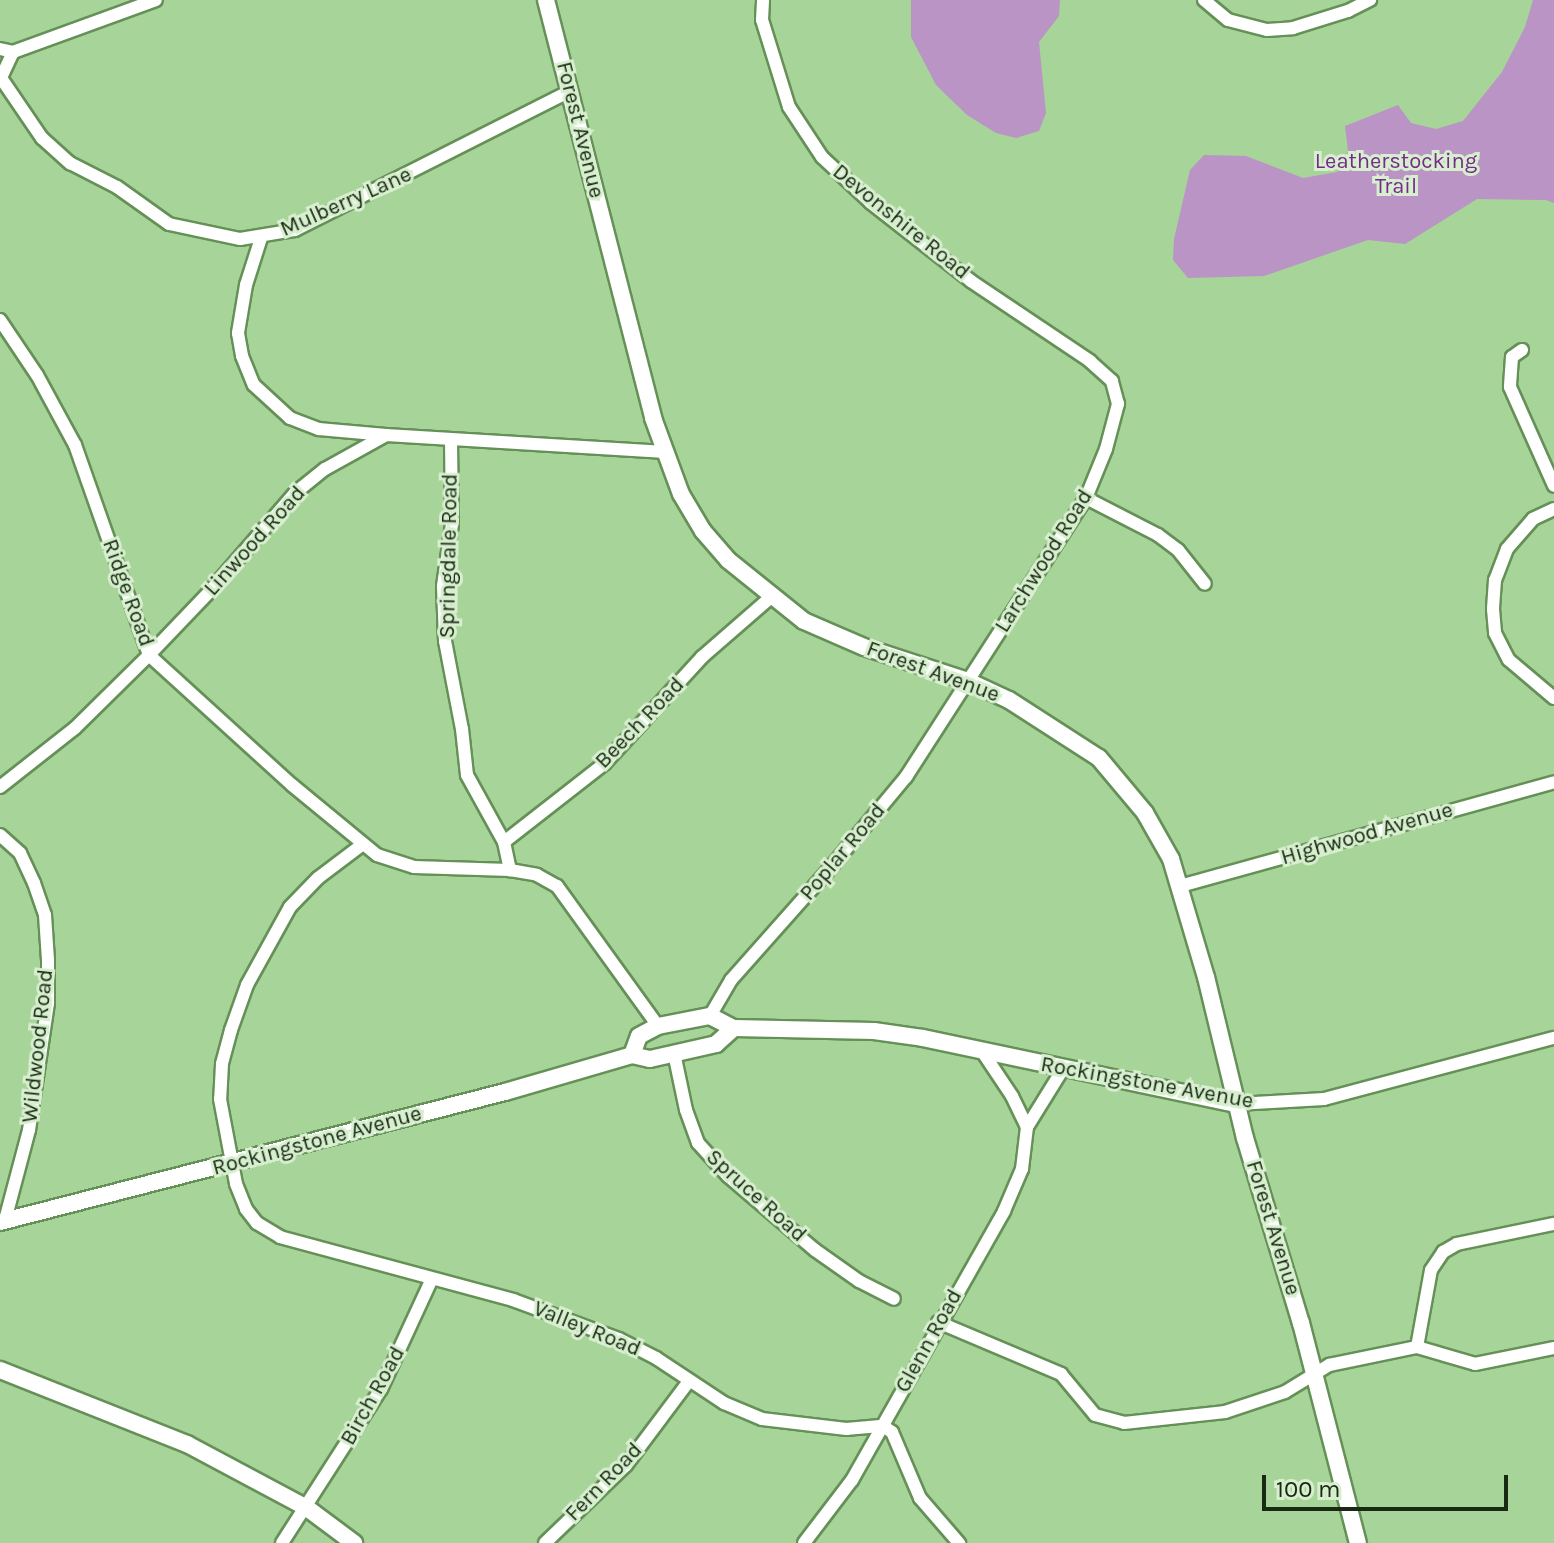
<!DOCTYPE html>
<html>
<head>
<meta charset="utf-8">
<style>
	body { margin:0 }
	#map { position:relative; width:1554px; height:1543px; overflow:hidden; background:#a7d498; font-family:Karla,sans-serif }
	div>[style] { position:absolute }
	.green>* { inset:0; background:#b994c4 }
	.roads { filter:drop-shadow(2px 0 #659057) drop-shadow(-2px 0 #659057) drop-shadow(0 2px #659057) drop-shadow(0 -2px #659057) }
	.minor>* { height:12px; margin:-6px; padding:0 6px; transform-origin:6px; border-radius:6px; background:#fff }
	.tertiary>* { height:16px; margin:-8px; padding:0 8px; transform-origin:8px; border-radius:8px; background:#fff }
	span { translate:-50% -50%; white-space:nowrap; text-align:center; line-height:1.15; -webkit-text-stroke:6px #d7eecf; paint-order:stroke }
	.street-label { font-size:22px; color:#182a12 }
	.park-label { font-size:22px; color:#762a8b }
	.scale { position:absolute; left:1262px; top:1475px; width:246px; height:36px; box-sizing:border-box; border:4px solid #182a12; border-top:0; padding-left:10px; font-size:24px; line-height:28px; white-space:nowrap; color:#182a12; -webkit-text-stroke:6px #d7eecf; paint-order:stroke }
</style>
</head>
<body>
<div id="map">
	<div class="green">
		<i style="clip-path:polygon(911px 0,1060px 0,1059px 16px,1039px 42px,1046px 113px,1039px 131px,1016px 138px,996px 133px,967px 115px,936px 85px,911px 37px)"></i>
		<i style="clip-path:polygon(1533px 0,1554px 0,1554px 203px,1546px 200px,1477px 199px,1405px 244px,1368px 240px,1264px 276px,1188px 278px,1173px 260px,1174px 239px,1190px 170px,1204px 155px,1246px 156px,1303px 178px,1337px 172px,1348px 151px,1345px 126px,1398px 105px,1411px 123px,1436px 129px,1463px 121px,1502px 72px,1525px 27px)"></i>
	</div>
	<div class="roads">
		<div class="minor">
			<i style="left:1204px;top:0;width:31px;rotate:40deg"></i>
			<i style="left:1228px;top:20px;width:40px;rotate:14.4deg"></i>
			<i style="left:1267px;top:30px;width:26px;rotate:-4deg"></i>
			<i style="left:1293px;top:28px;width:58px;rotate:-17.2deg"></i>
			<i style="left:1348px;top:11px;width:25px;rotate:-27deg"></i>
			<i style="left:0;top:49px;width:13px;rotate:13deg"></i>
			<i style="left:13px;top:52px;width:152px;rotate:-20deg"></i>
			<i style="left:13px;top:52px;width:29px;rotate:115deg"></i>
			<i style="left:1px;top:78px;width:73px;rotate:55.7deg"></i>
			<i style="left:42px;top:138px;width:38px;rotate:42deg"></i>
			<i style="left:70px;top:163px;width:53px;rotate:27.1deg"></i>
			<i style="left:117px;top:187px;width:64px;rotate:35.4deg"></i>
			<i style="left:169px;top:224px;width:73px;rotate:11.9deg"></i>
			<i style="left:240px;top:239px;width:56px;rotate:-9.3deg"></i>
			<i style="left:295px;top:230px;width:308px;rotate:-26.8deg"></i>
			<i style="left:261px;top:238px;width:49px;rotate:107.7deg"></i>
			<i style="left:246px;top:285px;width:49px;rotate:99.5deg"></i>
			<i style="left:238px;top:333px;width:23px;rotate:80deg"></i>
			<i style="left:242px;top:356px;width:31px;rotate:68deg"></i>
			<i style="left:254px;top:385px;width:49px;rotate:42.5deg"></i>
			<i style="left:290px;top:418px;width:31px;rotate:21deg"></i>
			<i style="left:319px;top:429px;width:67px;rotate:5.1deg"></i>
			<i style="left:0;top:320px;width:66px;rotate:56.1deg"></i>
			<i style="left:37px;top:375px;width:80px;rotate:61.5deg"></i>
			<i style="left:75px;top:445px;width:223px;rotate:70.6deg"></i>
			<i style="left:149px;top:655px;width:193px;rotate:42.3deg"></i>
			<i style="left:292px;top:785px;width:110px;rotate:39.5deg"></i>
			<i style="left:377px;top:855px;width:39px;rotate:18deg"></i>
			<i style="left:414px;top:867px;width:96px;rotate:1.8deg"></i>
			<i style="left:510px;top:870px;width:27px;rotate:10deg"></i>
			<i style="left:537px;top:875px;width:23px;rotate:29deg"></i>
			<i style="left:557px;top:886px;width:173px;rotate:54.2deg"></i>
			<i style="left:1522px;top:350px;width:12px;rotate:145deg"></i>
			<i style="left:1512px;top:357px;width:30px;rotate:94deg"></i>
			<i style="left:1510px;top:387px;width:108px;rotate:66deg"></i>
			<i style="left:451px;top:440px;width:84px;rotate:89.3deg"></i>
			<i style="left:452px;top:524px;width:63px;rotate:98.3deg"></i>
			<i style="left:443px;top:586px;width:55px;rotate:87.9deg"></i>
			<i style="left:445px;top:641px;width:90px;rotate:79.1deg"></i>
			<i style="left:462px;top:729px;width:46px;rotate:83.8deg"></i>
			<i style="left:467px;top:775px;width:77px;rotate:61.1deg"></i>
			<i style="left:504px;top:842px;width:29px;rotate:78deg"></i>
			<i style="left:1086px;top:498px;width:81px;rotate:27.2deg"></i>
			<i style="left:1158px;top:535px;width:25px;rotate:37deg"></i>
			<i style="left:1178px;top:550px;width:43px;rotate:51.5deg"></i>
			<i style="left:1554px;top:509px;width:23px;rotate:155deg"></i>
			<i style="left:1533px;top:519px;width:40px;rotate:131deg"></i>
			<i style="left:1507px;top:549px;width:33px;rotate:111deg"></i>
			<i style="left:1495px;top:580px;width:29px;rotate:94deg"></i>
			<i style="left:1493px;top:609px;width:24px;rotate:85deg"></i>
			<i style="left:1495px;top:633px;width:30px;rotate:63deg"></i>
			<i style="left:1509px;top:660px;width:59px;rotate:40.2deg"></i>
			<i style="left:0;top:787px;width:95px;rotate:-38.2deg"></i>
			<i style="left:75px;top:728px;width:104px;rotate:-44.6deg"></i>
			<i style="left:149px;top:655px;width:91px;rotate:-46.3deg"></i>
			<i style="left:212px;top:589px;width:127px;rotate:-49.2deg"></i>
			<i style="left:295px;top:493px;width:38px;rotate:-39deg"></i>
			<i style="left:325px;top:469px;width:70px;rotate:-29.1deg"></i>
			<i style="left:386px;top:435px;width:280px;rotate:3.5deg"></i>
			<i style="left:0;top:835px;width:27px;rotate:42deg"></i>
			<i style="left:20px;top:853px;width:33px;rotate:65deg"></i>
			<i style="left:34px;top:883px;width:34px;rotate:71deg"></i>
			<i style="left:45px;top:915px;width:45px;rotate:86.2deg"></i>
			<i style="left:48px;top:960px;width:43px;rotate:90deg"></i>
			<i style="left:48px;top:1003px;width:128px;rotate:98.5deg"></i>
			<i style="left:29px;top:1130px;width:93px;rotate:104.9deg"></i>
			<i style="left:504px;top:842px;width:128px;rotate:-38deg"></i>
			<i style="left:605px;top:763px;width:144px;rotate:-47.5deg"></i>
			<i style="left:702px;top:657px;width:91px;rotate:-41deg"></i>
			<i style="left:363px;top:844px;width:56px;rotate:142.9deg"></i>
			<i style="left:318px;top:878px;width:40px;rotate:134deg"></i>
			<i style="left:290px;top:907px;width:89px;rotate:118.9deg"></i>
			<i style="left:247px;top:985px;width:48px;rotate:109.6deg"></i>
			<i style="left:231px;top:1030px;width:35px;rotate:105deg"></i>
			<i style="left:222px;top:1064px;width:35px;rotate:93deg"></i>
			<i style="left:220px;top:1099px;width:86px;rotate:79.3deg"></i>
			<i style="left:236px;top:1184px;width:27px;rotate:68deg"></i>
			<i style="left:246px;top:1209px;width:18px;rotate:52deg"></i>
			<i style="left:257px;top:1223px;width:27px;rotate:31deg"></i>
			<i style="left:280px;top:1237px;width:241px;rotate:15.1deg"></i>
			<i style="left:513px;top:1300px;width:113px;rotate:20.2deg"></i>
			<i style="left:619px;top:1339px;width:42px;rotate:27.2deg"></i>
			<i style="left:656px;top:1358px;width:82px;rotate:33.5deg"></i>
			<i style="left:724px;top:1403px;width:41px;rotate:22.8deg"></i>
			<i style="left:762px;top:1419px;width:85px;rotate:6.8deg"></i>
			<i style="left:846px;top:1429px;width:37px;rotate:-5deg"></i>
			<i style="left:883px;top:1426px;width:11px;rotate:34deg"></i>
			<i style="left:892px;top:1432px;width:72px;rotate:67deg"></i>
			<i style="left:920px;top:1498px;width:60px;rotate:49.1deg"></i>
			<i style="left:1180px;top:886px;width:388px;rotate:-15.5deg"></i>
			<i style="left:710px;top:1016px;width:42px;rotate:-59.7deg"></i>
			<i style="left:731px;top:980px;width:144px;rotate:-48.4deg"></i>
			<i style="left:827px;top:872px;width:124px;rotate:-50.3deg"></i>
			<i style="left:906px;top:777px;width:332px;rotate:-57.2deg"></i>
			<i style="left:1086px;top:498px;width:53px;rotate:-67.8deg"></i>
			<i style="left:1106px;top:449px;width:47px;rotate:-75.1deg"></i>
			<i style="left:1118px;top:404px;width:24px;rotate:-105deg"></i>
			<i style="left:1112px;top:381px;width:30px;rotate:-138deg"></i>
			<i style="left:1090px;top:361px;width:143px;rotate:-146.1deg"></i>
			<i style="left:971px;top:281px;width:128px;rotate:-142deg"></i>
			<i style="left:870px;top:202px;width:66px;rotate:-136.8deg"></i>
			<i style="left:822px;top:157px;width:60px;rotate:-123.4deg"></i>
			<i style="left:789px;top:107px;width:91px;rotate:-107.2deg"></i>
			<i style="left:762px;top:20px;width:20px;rotate:-87deg"></i>
			<i style="left:674px;top:1053px;width:58px;rotate:78.1deg"></i>
			<i style="left:686px;top:1110px;width:35px;rotate:70deg"></i>
			<i style="left:698px;top:1143px;width:45px;rotate:47.7deg"></i>
			<i style="left:728px;top:1176px;width:114px;rotate:40.4deg"></i>
			<i style="left:815px;top:1250px;width:54px;rotate:35.2deg"></i>
			<i style="left:859px;top:1281px;width:39px;rotate:27deg"></i>
			<i style="left:1237px;top:1104px;width:87px;rotate:-3.3deg"></i>
			<i style="left:1324px;top:1099px;width:238px;rotate:-14.9deg"></i>
			<i style="left:1027px;top:1127px;width:68px;rotate:-58.2deg"></i>
			<i style="left:938px;top:1322px;width:134px;rotate:22.9deg"></i>
			<i style="left:1061px;top:1374px;width:53px;rotate:50.3deg"></i>
			<i style="left:1095px;top:1415px;width:30px;rotate:15deg"></i>
			<i style="left:1124px;top:1423px;width:102px;rotate:-6.2deg"></i>
			<i style="left:1225px;top:1412px;width:63px;rotate:-18.4deg"></i>
			<i style="left:1285px;top:1392px;width:52px;rotate:-31.5deg"></i>
			<i style="left:1329px;top:1365px;width:90px;rotate:-11.6deg"></i>
			<i style="left:1417px;top:1347px;width:60px;rotate:16.3deg"></i>
			<i style="left:1475px;top:1364px;width:81px;rotate:-11.4deg"></i>
			<i style="left:1417px;top:1347px;width:78px;rotate:-79.7deg"></i>
			<i style="left:1431px;top:1270px;width:22px;rotate:-56deg"></i>
			<i style="left:1443px;top:1252px;width:16px;rotate:-30deg"></i>
			<i style="left:1457px;top:1244px;width:99px;rotate:-11.7deg"></i>
			<i style="left:282px;top:1543px;width:183px;rotate:-57.3deg"></i>
			<i style="left:381px;top:1389px;width:119px;rotate:-65.2deg"></i>
			<i style="left:545px;top:1543px;width:112px;rotate:-43.9deg"></i>
			<i style="left:626px;top:1465px;width:105px;rotate:-53.1deg"></i>
			<i style="left:804px;top:1543px;width:79px;rotate:-52.7deg"></i>
			<i style="left:852px;top:1480px;width:309px;rotate:-60.5deg"></i>
			<i style="left:1004px;top:1211px;width:46px;rotate:-66.8deg"></i>
			<i style="left:1022px;top:1169px;width:42px;rotate:-83.2deg"></i>
			<i style="left:1027px;top:1127px;width:34px;rotate:-116deg"></i>
			<i style="left:1012px;top:1096px;width:54px;rotate:-123.7deg"></i>
		</div>
		<div class="tertiary">
			<i style="left:546px;top:0;width:431px;rotate:75.6deg"></i>
			<i style="left:653px;top:418px;width:81px;rotate:69.8deg"></i>
			<i style="left:681px;top:494px;width:43px;rotate:59.3deg"></i>
			<i style="left:703px;top:531px;width:38px;rotate:49deg"></i>
			<i style="left:728px;top:560px;width:97px;rotate:38.8deg"></i>
			<i style="left:804px;top:621px;width:65px;rotate:23.4deg"></i>
			<i style="left:864px;top:647px;width:109px;rotate:18.1deg"></i>
			<i style="left:968px;top:681px;width:45px;rotate:24.9deg"></i>
			<i style="left:1009px;top:700px;width:107px;rotate:32.8deg"></i>
			<i style="left:1099px;top:758px;width:72px;rotate:50.1deg"></i>
			<i style="left:1145px;top:813px;width:53px;rotate:60.5deg"></i>
			<i style="left:1171px;top:859px;width:123px;rotate:73.5deg"></i>
			<i style="left:1206px;top:977px;width:166px;rotate:76.4deg"></i>
			<i style="left:1245px;top:1138px;width:193px;rotate:73.2deg"></i>
			<i style="left:1301px;top:1323px;width:227px;rotate:75.5deg"></i>
			<i style="left:632px;top:1055px;width:20px;rotate:-70deg"></i>
			<i style="left:639px;top:1036px;width:21px;rotate:-28deg"></i>
			<i style="left:658px;top:1026px;width:53px;rotate:-10.9deg"></i>
			<i style="left:710px;top:1016px;width:27px;rotate:27deg"></i>
			<i style="left:734px;top:1028px;width:140px;rotate:1.2deg"></i>
			<i style="left:874px;top:1031px;width:49px;rotate:8.1deg"></i>
			<i style="left:923px;top:1038px;width:321px;rotate:11.9deg"></i>
			<i style="left:0;top:1222px;width:521px;rotate:-14.44deg"></i>
			<i style="left:505px;top:1092px;width:132px;rotate:-16.2deg"></i>
			<i style="left:632px;top:1055px;width:18px;rotate:13deg"></i>
			<i style="left:650px;top:1059px;width:68px;rotate:-12.8deg"></i>
			<i style="left:716px;top:1044px;width:24px;rotate:-42deg"></i>
			<i style="left:0;top:1370px;width:201px;rotate:21.6deg"></i>
			<i style="left:187px;top:1444px;width:136px;rotate:28.1deg"></i>
			<i style="left:307px;top:1508px;width:59px;rotate:36.7deg"></i>
		</div>
	</div>
	<div class="street-label">
		<span style="left:580px;top:130px;rotate:76deg">Forest Avenue</span>
		<span style="left:346px;top:202px;rotate:-24deg">Mulberry Lane</span>
		<span style="left:901px;top:222px;rotate:39deg">Devonshire Road</span>
		<span style="left:255px;top:541px;rotate:-48deg">Linwood Road</span>
		<span style="left:449px;top:556px;rotate:-89deg">Springdale Road</span>
		<span style="left:1044px;top:561px;rotate:-58deg">Larchwood Road</span>
		<span style="left:128px;top:593px;rotate:70deg">Ridge Road</span>
		<span style="left:933px;top:672px;rotate:20deg">Forest Avenue</span>
		<span style="left:640px;top:723px;rotate:-46deg">Beech Road</span>
		<span style="left:1367px;top:834px;rotate:-16deg">Highwood Avenue</span>
		<span style="left:843px;top:852px;rotate:-50deg">Poplar Road</span>
		<span style="left:38px;top:1046px;rotate:-84deg">Wildwood Road</span>
		<span style="left:1147px;top:1083px;rotate:10deg">Rockingstone Avenue</span>
		<span style="left:317px;top:1141px;rotate:-15deg">Rockingstone Avenue</span>
		<span style="left:756px;top:1196px;rotate:42deg">Spruce Road</span>
		<span style="left:1273px;top:1228px;rotate:73deg">Forest Avenue</span>
		<span style="left:587px;top:1329px;rotate:22deg">Valley Road</span>
		<span style="left:929px;top:1341px;rotate:-61deg">Glenn Road</span>
		<span style="left:373px;top:1396px;rotate:-61deg">Birch Road</span>
		<span style="left:604px;top:1482px;rotate:-46deg">Fern Road</span>
	</div>
	<div class="park-label">
		<span style="left:1396px;top:174px">Leatherstocking<br>Trail</span>
	</div>
	<div class="scale">100 m</div>
</div>
</body>
</html>
